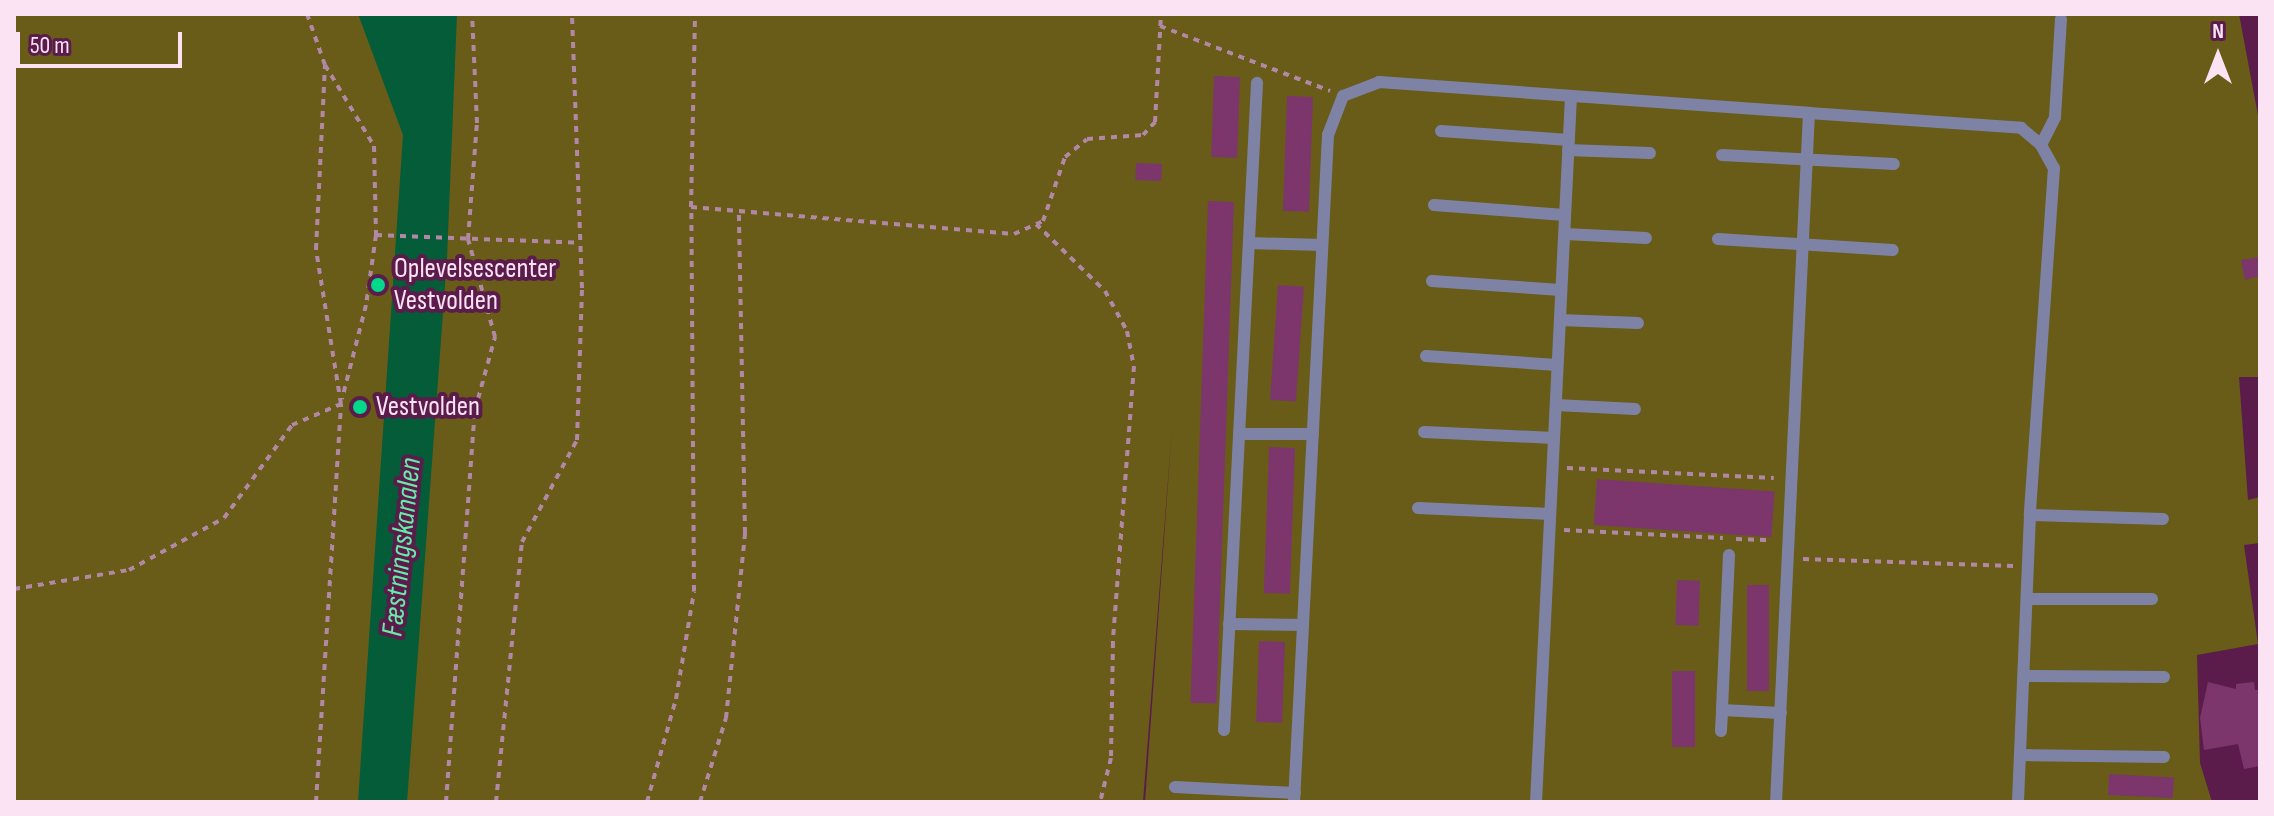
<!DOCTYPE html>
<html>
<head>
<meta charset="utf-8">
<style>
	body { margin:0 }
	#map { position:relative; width:2274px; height:816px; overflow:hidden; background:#5b1c4b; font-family:"Sofia Sans Condensed",sans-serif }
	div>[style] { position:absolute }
	.green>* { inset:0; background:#685c18 }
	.water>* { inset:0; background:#045c39 }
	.building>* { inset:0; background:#7d366b; transform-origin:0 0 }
	.path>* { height:4px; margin-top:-2px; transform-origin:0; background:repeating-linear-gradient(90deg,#b288a6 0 6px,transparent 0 12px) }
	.lane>* { height:12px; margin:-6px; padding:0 6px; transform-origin:6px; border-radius:6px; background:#7e83a6 }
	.dots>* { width:22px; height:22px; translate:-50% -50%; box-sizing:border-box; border:4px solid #5b1c4b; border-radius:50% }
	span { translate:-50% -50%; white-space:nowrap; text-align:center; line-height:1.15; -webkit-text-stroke:8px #5b1c4b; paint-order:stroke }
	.poi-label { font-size:28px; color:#fbe3f3 }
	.left { translate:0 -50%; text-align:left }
	.water-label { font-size:30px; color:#68eaa8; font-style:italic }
	.frame { position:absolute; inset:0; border:16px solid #fbe3f3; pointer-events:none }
	.north { position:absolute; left:2178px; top:16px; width:80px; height:80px; -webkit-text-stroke:6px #5b1c4b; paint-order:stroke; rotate:0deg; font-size:22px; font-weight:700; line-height:32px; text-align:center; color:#fbe3f3 }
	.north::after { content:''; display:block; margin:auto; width:28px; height:36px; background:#fbe3f3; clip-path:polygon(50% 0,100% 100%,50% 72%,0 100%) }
	.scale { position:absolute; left:16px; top:32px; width:166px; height:36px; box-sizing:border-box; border:4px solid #fbe3f3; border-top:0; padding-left:10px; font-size:24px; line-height:28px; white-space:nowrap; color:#fbe3f3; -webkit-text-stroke:6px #5b1c4b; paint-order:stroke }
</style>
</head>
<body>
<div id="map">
	<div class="green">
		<i style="clip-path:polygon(14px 14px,2239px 14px,2260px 126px,2260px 377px,2239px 377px,2248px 500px,2260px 497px,2260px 543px,2244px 545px,2258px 644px,2197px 655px,2200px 763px,2212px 802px,1145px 802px,1172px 428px,1143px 802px,14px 802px)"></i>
	</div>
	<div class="water">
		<i style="clip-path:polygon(358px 14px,457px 14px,447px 258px,407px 802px,358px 802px,403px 135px)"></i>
	</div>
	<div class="building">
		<i style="left:1214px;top:76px;width:26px;height:81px;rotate:2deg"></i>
		<i style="left:1287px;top:96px;width:26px;height:115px;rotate:2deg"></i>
		<i style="left:1136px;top:163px;width:26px;height:17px;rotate:2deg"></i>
		<i style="left:1208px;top:201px;width:26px;height:502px;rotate:2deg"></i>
		<i style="clip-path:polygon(2260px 257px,2260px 276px,2245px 280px,2241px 260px)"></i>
		<i style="left:1278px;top:285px;width:26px;height:115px;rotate:4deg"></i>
		<i style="left:1269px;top:447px;width:26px;height:146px;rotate:2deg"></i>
		<i style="left:1597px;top:479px;width:178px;height:46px;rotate:4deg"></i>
		<i style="left:1677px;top:580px;width:23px;height:45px;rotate:2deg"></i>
		<i style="left:1747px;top:585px;width:22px;height:106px"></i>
		<i style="left:1259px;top:641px;width:26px;height:81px;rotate:2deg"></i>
		<i style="left:1672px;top:671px;width:23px;height:76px"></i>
		<i style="clip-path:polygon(2208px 682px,2236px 689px,2236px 684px,2254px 682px,2255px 690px,2260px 690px,2260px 766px,2244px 769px,2238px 744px,2204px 750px,2200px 718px)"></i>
		<i style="left:2109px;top:774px;width:65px;height:21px;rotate:3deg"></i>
	</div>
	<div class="path">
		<i style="left:307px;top:14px;width:54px;rotate:70.6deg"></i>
		<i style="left:325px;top:65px;width:95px;rotate:58.8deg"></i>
		<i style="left:374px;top:146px;width:89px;rotate:88.7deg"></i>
		<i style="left:376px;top:235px;width:71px;rotate:98.1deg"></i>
		<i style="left:366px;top:305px;width:97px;rotate:104.3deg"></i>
		<i style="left:1160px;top:26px;width:182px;rotate:20.9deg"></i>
		<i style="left:691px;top:207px;width:324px;rotate:4.8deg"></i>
		<i style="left:1014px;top:234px;width:32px;rotate:-24deg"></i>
		<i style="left:1043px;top:221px;width:68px;rotate:-71deg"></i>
		<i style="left:1065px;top:157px;width:28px;rotate:-39deg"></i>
		<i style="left:1087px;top:139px;width:56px;rotate:-4.1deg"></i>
		<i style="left:1143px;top:135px;width:18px;rotate:-47deg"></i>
		<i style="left:1155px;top:122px;width:108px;rotate:-86.8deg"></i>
		<i style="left:1036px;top:224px;width:96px;rotate:44.2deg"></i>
		<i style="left:1105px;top:291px;width:46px;rotate:61.2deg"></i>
		<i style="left:1127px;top:331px;width:36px;rotate:79deg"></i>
		<i style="left:1134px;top:366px;width:277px;rotate:94.4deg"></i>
		<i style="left:1113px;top:642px;width:116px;rotate:91deg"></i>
		<i style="left:1111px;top:758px;width:45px;rotate:104deg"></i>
		<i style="left:376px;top:235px;width:204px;rotate:2.2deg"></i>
		<i style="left:1567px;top:468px;width:207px;rotate:2.8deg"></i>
		<i style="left:1564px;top:530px;width:159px;rotate:2.9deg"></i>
		<i style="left:1736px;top:539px;width:35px;rotate:2deg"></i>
		<i style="left:1803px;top:559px;width:211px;rotate:1.9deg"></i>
		<i style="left:14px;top:589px;width:117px;rotate:-9.4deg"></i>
		<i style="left:129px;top:570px;width:108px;rotate:-28.7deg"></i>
		<i style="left:224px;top:518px;width:115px;rotate:-53.8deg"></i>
		<i style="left:292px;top:425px;width:53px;rotate:-23.2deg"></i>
		<i style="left:316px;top:802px;width:399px;rotate:-86.4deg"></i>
		<i style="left:341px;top:404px;width:157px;rotate:-99.2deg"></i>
		<i style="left:316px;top:249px;width:184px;rotate:-87.2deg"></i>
		<i style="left:446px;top:802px;width:393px;rotate:-85.8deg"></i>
		<i style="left:475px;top:410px;width:76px;rotate:-74.7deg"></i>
		<i style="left:495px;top:337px;width:102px;rotate:-105.4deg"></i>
		<i style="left:468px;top:239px;width:116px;rotate:-85.6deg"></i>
		<i style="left:477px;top:123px;width:109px;rotate:-92.6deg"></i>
		<i style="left:496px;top:802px;width:261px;rotate:-84.3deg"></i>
		<i style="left:522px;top:542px;width:116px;rotate:-61.7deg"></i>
		<i style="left:577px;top:440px;width:152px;rotate:-88.1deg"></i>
		<i style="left:582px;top:288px;width:274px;rotate:-92.1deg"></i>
		<i style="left:647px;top:802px;width:107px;rotate:-74.3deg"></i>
		<i style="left:676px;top:699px;width:109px;rotate:-80.5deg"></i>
		<i style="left:694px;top:591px;width:384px;rotate:-90.4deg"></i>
		<i style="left:691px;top:207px;width:193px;rotate:-88.8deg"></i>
		<i style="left:700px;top:802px;width:88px;rotate:-72.8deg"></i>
		<i style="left:726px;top:718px;width:186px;rotate:-84.1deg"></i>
		<i style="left:745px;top:533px;width:322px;rotate:-91.1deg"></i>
	</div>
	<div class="lane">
		<i style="left:1809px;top:113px;width:213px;rotate:4deg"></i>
		<i style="left:2021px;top:128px;width:26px;rotate:40deg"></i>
		<i style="left:2041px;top:145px;width:26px;rotate:61deg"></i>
		<i style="left:2054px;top:168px;width:348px;rotate:94deg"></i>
		<i style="left:2030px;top:515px;width:287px;rotate:92.4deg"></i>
		<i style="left:1441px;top:131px;width:128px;rotate:4deg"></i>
		<i style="left:2041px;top:145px;width:31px;rotate:-63deg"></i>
		<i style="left:2055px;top:117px;width:98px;rotate:-86.5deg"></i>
		<i style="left:1568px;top:150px;width:82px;rotate:2.1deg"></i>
		<i style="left:1722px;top:155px;width:172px;rotate:3deg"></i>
		<i style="left:1434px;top:205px;width:131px;rotate:4.4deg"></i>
		<i style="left:1565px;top:234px;width:81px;rotate:2.8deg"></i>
		<i style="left:1718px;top:239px;width:175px;rotate:3.6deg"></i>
		<i style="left:1249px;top:243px;width:73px;rotate:1.6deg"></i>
		<i style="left:1432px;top:281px;width:129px;rotate:4deg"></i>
		<i style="left:1560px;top:320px;width:78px;rotate:2.2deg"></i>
		<i style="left:1426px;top:356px;width:131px;rotate:3.9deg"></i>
		<i style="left:1556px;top:405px;width:79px;rotate:2.9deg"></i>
		<i style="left:1424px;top:432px;width:130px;rotate:2.6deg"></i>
		<i style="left:1239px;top:434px;width:74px"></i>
		<i style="left:1418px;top:508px;width:132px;rotate:2.6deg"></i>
		<i style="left:2030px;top:515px;width:133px;rotate:1.7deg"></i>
		<i style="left:1729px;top:555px;width:155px;rotate:92.6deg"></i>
		<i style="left:1722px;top:710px;width:59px;rotate:2.9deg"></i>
		<i style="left:2027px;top:599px;width:125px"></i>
		<i style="left:1229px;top:624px;width:74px;rotate:0.8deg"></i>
		<i style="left:2024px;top:676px;width:140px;rotate:0.4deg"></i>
		<i style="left:1224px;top:730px;width:648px;rotate:-87.08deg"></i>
		<i style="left:1721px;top:731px;width:21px;rotate:-87deg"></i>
		<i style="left:2020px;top:755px;width:144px;rotate:0.8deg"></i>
		<i style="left:1175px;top:787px;width:120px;rotate:2.9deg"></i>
		<i style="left:1294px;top:802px;width:668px;rotate:-87.08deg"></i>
		<i style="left:1328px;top:135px;width:42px;rotate:-69deg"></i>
		<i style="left:1343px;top:96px;width:39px;rotate:-21deg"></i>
		<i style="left:1379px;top:82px;width:431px;rotate:4.1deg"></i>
		<i style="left:1809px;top:113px;width:690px;rotate:92.74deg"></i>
		<i style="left:1536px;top:802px;width:707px;rotate:-87.16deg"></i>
	</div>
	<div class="dots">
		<i style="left:378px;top:285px;background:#02d98b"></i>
		<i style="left:360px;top:407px;background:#02d98b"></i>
	</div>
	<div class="poi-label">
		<span class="left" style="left:394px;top:285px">Oplevelsescenter<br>Vestvolden</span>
		<span class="left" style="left:376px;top:407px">Vestvolden</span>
	</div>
	<div class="water-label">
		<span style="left:402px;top:547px;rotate:-84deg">Fæstningskanalen</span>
	</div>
	<div class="frame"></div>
	<div class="north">N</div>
	<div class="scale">50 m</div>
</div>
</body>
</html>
